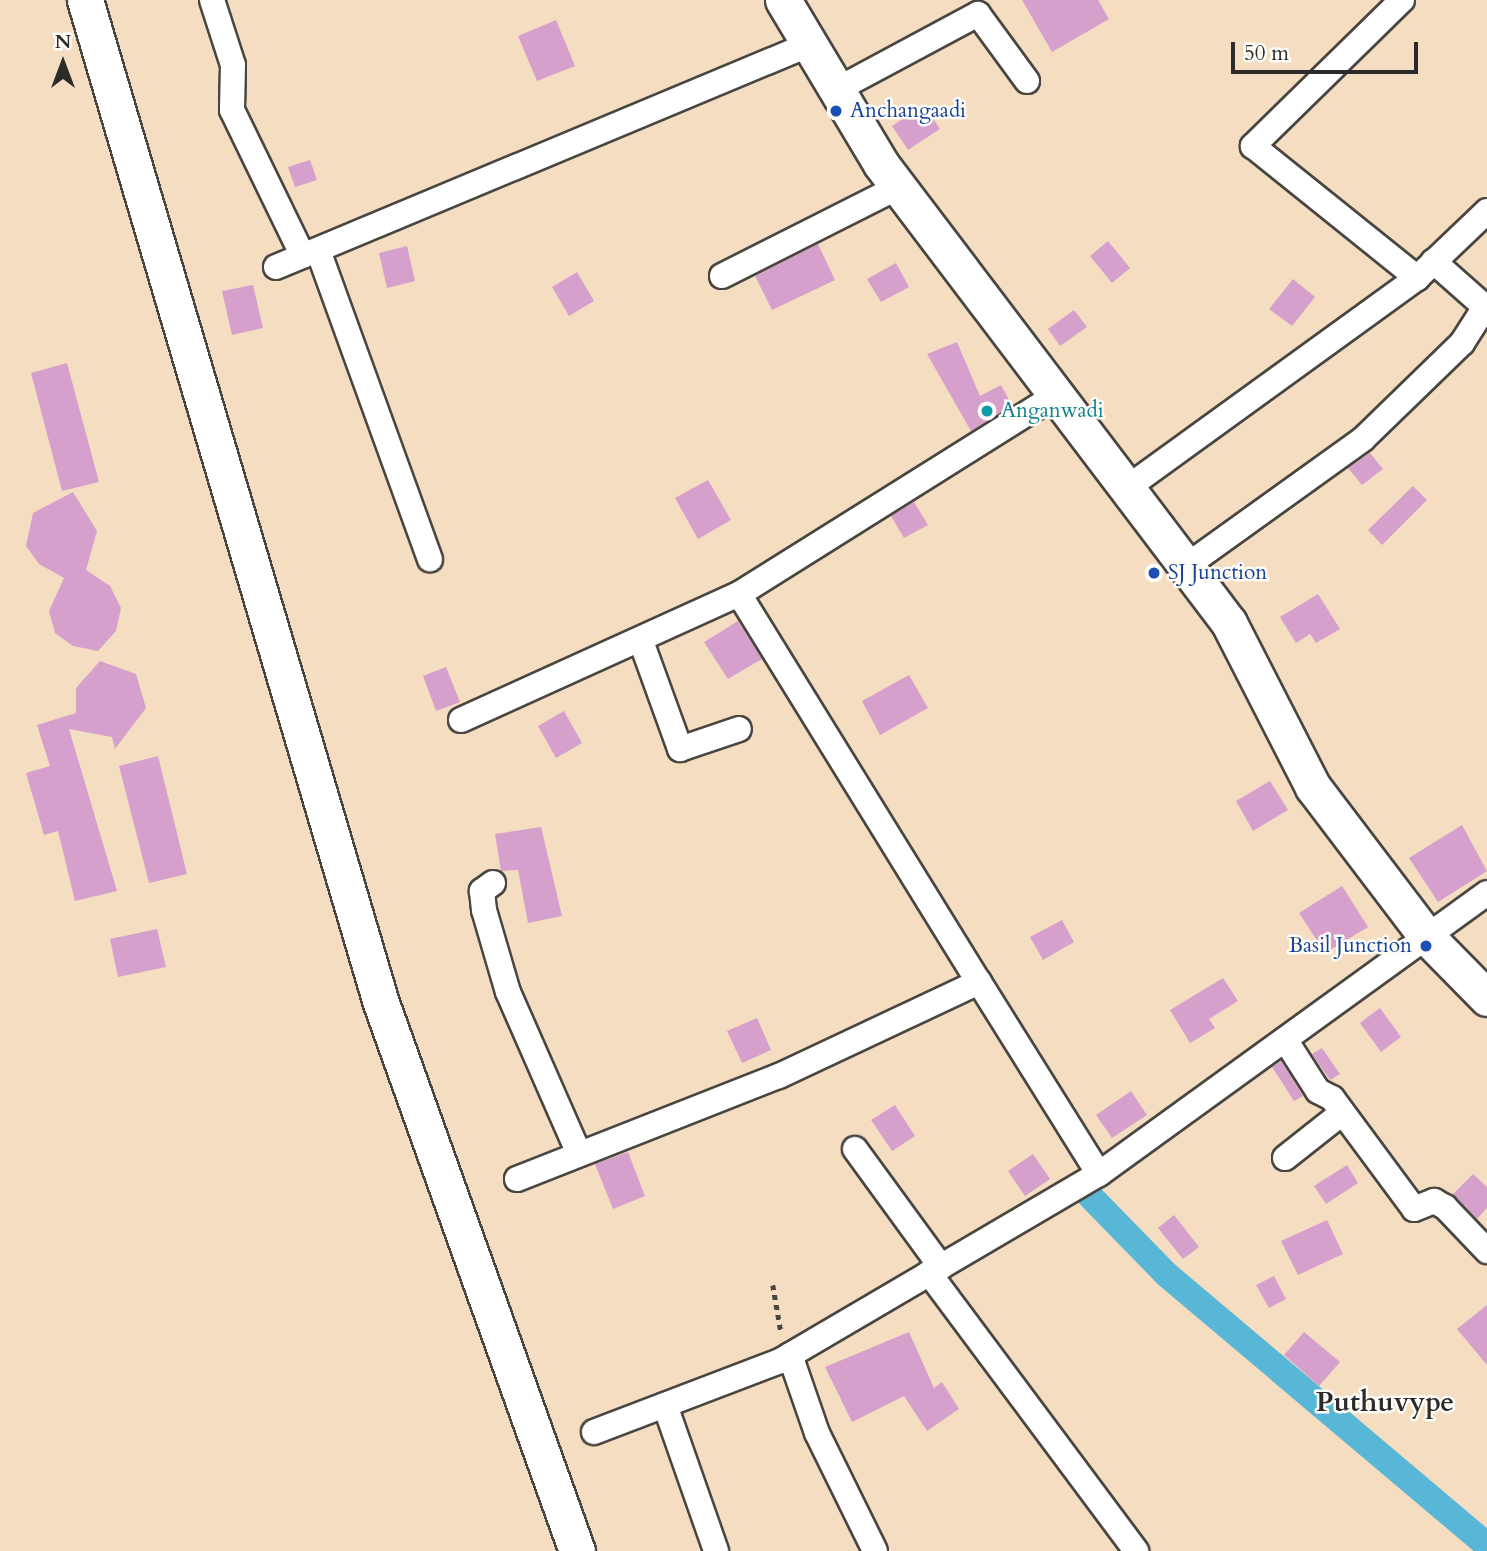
<!DOCTYPE html>
<style>
body{margin:0}
#map{position:relative;width:1487px;height:1551px;overflow:hidden;background:#f4ddc0;font-family:Cardo,serif}
div>[style]{position:absolute}
.canal>*{height:26px;margin:-13px;padding:0 13px;transform-origin:13px;border-radius:13px;background:#58b6d6}
.building>*{inset:0;background:#d5a1cc}
.path>*{height:4.5px;margin-top:-2.25px;transform-origin:0;background:repeating-linear-gradient(90deg,#494641 0 5px,transparent 0 10px)}
.roads{filter:drop-shadow(2px 0 #494641) drop-shadow(-2px 0 #494641) drop-shadow(0 2px #494641) drop-shadow(0 -2px #494641)}
.minor>*{height:24px;margin:-12px;padding:0 12px;transform-origin:12px;border-radius:12px;background:#fff}
.secondary>*{height:35px;margin:-17.5px;padding:0 17.5px;transform-origin:17.5px;border-radius:17.5px;background:#fff}
.dots>*{width:19px;height:19px;translate:-50% -50%;box-sizing:border-box;border:4px solid #fdfcf7;border-radius:50%}
span{translate:-50% -50%;white-space:nowrap;text-align:center;line-height:1.15;-webkit-text-stroke:5px #fdfcf7;paint-order:stroke}
.transit-label{font-size:21px;color:#164399}
.left{translate:0 -50%;text-align:left}
.right{translate:-100% -50%;text-align:right}
.culture-label{font-size:21px;color:#0d838f}
.district-label{font-size:28px;color:#2b2b2b;font-weight:700}
.north{position:absolute;left:28px;top:28px;width:70px;height:70px;-webkit-text-stroke:5px #fdfcf7;paint-order:stroke;rotate:0deg;font-size:19px;font-weight:700;line-height:28px;text-align:center;color:#2b2b2b}
.north::after{content:'';display:block;margin:auto;width:24px;height:32px;background:#2b2b2b;clip-path:polygon(50% 0,100% 100%,50% 72%,0 100%)}
.scale{position:absolute;left:1231px;top:42px;width:187px;height:32px;box-sizing:border-box;border:4px solid #2b2b2b;border-top:0;padding-left:9px;font-size:21px;line-height:24px;white-space:nowrap;color:#2b2b2b;-webkit-text-stroke:5px #fdfcf7;paint-order:stroke}
</style>
<div id="map">
<div class="canal">
<i style="left:1090px;top:1196px;width:109px;rotate:45.7deg"></i>
<i style="left:1166px;top:1274px;width:420px;rotate:40.2deg"></i>
</div>
<div class="building">
<i style="clip-path:polygon(1022px 0,1098px 0,1109px 19px,1052px 52px)"></i>
<i style="clip-path:polygon(556px 20px,575px 66px,537px 81px,518px 36px)"></i>
<i style="clip-path:polygon(924px 105px,940px 129px,908px 150px,892px 126px)"></i>
<i style="clip-path:polygon(310px 160px,317px 180px,295px 187px,288px 167px)"></i>
<i style="clip-path:polygon(1108px 241px,1130px 268px,1112px 283px,1090px 256px)"></i>
<i style="clip-path:polygon(818px 244px,835px 280px,772px 310px,755px 276px)"></i>
<i style="clip-path:polygon(407px 246px,415px 281px,387px 288px,379px 253px)"></i>
<i style="clip-path:polygon(896px 263px,909px 287px,881px 302px,867px 279px)"></i>
<i style="clip-path:polygon(577px 272px,594px 301px,569px 316px,552px 287px)"></i>
<i style="clip-path:polygon(1293px 279px,1315px 297px,1292px 326px,1269px 309px)"></i>
<i style="clip-path:polygon(253px 285px,263px 328px,232px 335px,222px 291px)"></i>
<i style="clip-path:polygon(1074px 310px,1087px 327px,1060px 346px,1048px 329px)"></i>
<i style="clip-path:polygon(957px 342px,980px 396px,1001px 385px,1012px 405px,971px 431px,927px 354px)"></i>
<i style="clip-path:polygon(67px 363px,99px 482px,62px 491px,31px 373px)"></i>
<i style="clip-path:polygon(1370px 453px,1383px 469px,1362px 485px,1348px 468px)"></i>
<i style="clip-path:polygon(708px 480px,731px 520px,698px 539px,675px 498px)"></i>
<i style="clip-path:polygon(1413px 486px,1427px 500px,1382px 545px,1368px 530px)"></i>
<i style="clip-path:polygon(73px 492px,97px 531px,86px 570px,110px 586px,121px 608px,116px 631px,98px 651px,73px 646px,55px 633px,49px 611px,64px 578px,39px 564px,26px 546px,33px 513px)"></i>
<i style="clip-path:polygon(914px 502px,928px 525px,904px 538px,891px 516px)"></i>
<i style="clip-path:polygon(1318px 594px,1340px 629px,1316px 643px,1310px 634px,1296px 643px,1280px 617px)"></i>
<i style="clip-path:polygon(738px 621px,762px 659px,728px 679px,704px 642px)"></i>
<i style="clip-path:polygon(100px 661px,136px 674px,146px 708px,115px 749px,112px 737px,69px 729px,117px 891px,75px 901px,58px 831px,44px 835px,26px 773px,50px 766px,37px 725px,76px 713px,76px 688px)"></i>
<i style="clip-path:polygon(446px 667px,460px 702px,436px 711px,423px 676px)"></i>
<i style="clip-path:polygon(909px 675px,928px 708px,880px 735px,862px 701px)"></i>
<i style="clip-path:polygon(564px 711px,582px 743px,556px 758px,538px 726px)"></i>
<i style="clip-path:polygon(158px 756px,187px 874px,149px 883px,119px 766px)"></i>
<i style="clip-path:polygon(1270px 781px,1288px 810px,1253px 831px,1236px 801px)"></i>
<i style="clip-path:polygon(1462px 825px,1487px 871px,1438px 902px,1409px 858px)"></i>
<i style="clip-path:polygon(541px 827px,562px 916px,528px 923px,518px 870px,501px 871px,495px 834px)"></i>
<i style="clip-path:polygon(1342px 886px,1368px 927px,1325px 953px,1299px 913px)"></i>
<i style="clip-path:polygon(1062px 920px,1074px 942px,1043px 960px,1030px 937px)"></i>
<i style="clip-path:polygon(157px 929px,166px 967px,118px 977px,110px 939px)"></i>
<i style="clip-path:polygon(1223px 978px,1238px 1001px,1209px 1019px,1215px 1028px,1190px 1043px,1170px 1010px)"></i>
<i style="clip-path:polygon(1380px 1008px,1401px 1037px,1381px 1052px,1360px 1023px)"></i>
<i style="clip-path:polygon(757px 1018px,771px 1050px,742px 1063px,727px 1031px)"></i>
<i style="clip-path:polygon(1322px 1048px,1340px 1074px,1330px 1080px,1312px 1054px)"></i>
<i style="clip-path:polygon(1281px 1061px,1303px 1096px,1294px 1101px,1272px 1067px)"></i>
<i style="clip-path:polygon(1131px 1091px,1147px 1115px,1112px 1138px,1096px 1115px)"></i>
<i style="clip-path:polygon(895px 1105px,915px 1136px,892px 1151px,871px 1120px)"></i>
<i style="clip-path:polygon(628px 1152px,645px 1196px,613px 1209px,595px 1164px)"></i>
<i style="clip-path:polygon(1033px 1154px,1050px 1179px,1025px 1196px,1008px 1171px)"></i>
<i style="clip-path:polygon(1347px 1165px,1358px 1183px,1326px 1204px,1314px 1186px)"></i>
<i style="clip-path:polygon(1473px 1174px,1487px 1187px,1487px 1208px,1477px 1219px,1453px 1194px)"></i>
<i style="clip-path:polygon(1174px 1215px,1199px 1247px,1183px 1259px,1158px 1228px)"></i>
<i style="clip-path:polygon(1327px 1220px,1343px 1254px,1298px 1275px,1281px 1241px)"></i>
<i style="clip-path:polygon(1274px 1276px,1286px 1299px,1269px 1308px,1256px 1285px)"></i>
<i style="clip-path:polygon(1487px 1305px,1487px 1365px,1457px 1329px)"></i>
<i style="clip-path:polygon(909px 1332px,934px 1388px,942px 1382px,959px 1409px,927px 1431px,904px 1396px,852px 1422px,825px 1367px)"></i>
<i style="clip-path:polygon(1304px 1332px,1340px 1362px,1319px 1386px,1284px 1355px)"></i>
</div>
<div class="path">
<i style="left:773px;top:1285px;width:48px;rotate:80.3deg"></i>
</div>
<div class="roads">
<div class="minor">
<i style="left:212px;top:0;width:68px;rotate:72.1deg"></i>
<i style="left:233px;top:65px;width:45px;rotate:91.3deg"></i>
<i style="left:232px;top:110px;width:162px;rotate:64.1deg"></i>
<i style="left:1402px;top:0;width:209px;rotate:135.6deg"></i>
<i style="left:1253px;top:146px;width:211px;rotate:38.8deg"></i>
<i style="left:838px;top:89px;width:159px;rotate:-28.2deg"></i>
<i style="left:978px;top:14px;width:83px;rotate:53.8deg"></i>
<i style="left:318px;top:250px;width:329px;rotate:70.1deg"></i>
<i style="left:276px;top:267px;width:576px;rotate:-22.65deg"></i>
<i style="left:722px;top:276px;width:197px;rotate:-26.8deg"></i>
<i style="left:1127px;top:488px;width:358px;rotate:-35.9deg"></i>
<i style="left:1417px;top:278px;width:97px;rotate:-43.7deg"></i>
<i style="left:1185px;top:567px;width:219px;rotate:-35.7deg"></i>
<i style="left:1363px;top:439px;width:138px;rotate:-44.1deg"></i>
<i style="left:1462px;top:343px;width:43px;rotate:-57.4deg"></i>
<i style="left:1485px;top:307px;width:69px;rotate:-138.5deg"></i>
<i style="left:739px;top:594px;width:456px;rotate:58.3deg"></i>
<i style="left:641px;top:641px;width:115px;rotate:70.1deg"></i>
<i style="left:680px;top:749px;width:62px;rotate:-18.7deg"></i>
<i style="left:461px;top:720px;width:305px;rotate:-24.4deg"></i>
<i style="left:739px;top:594px;width:371px;rotate:-32.1deg"></i>
<i style="left:493px;top:883px;width:14px;rotate:144deg"></i>
<i style="left:482px;top:891px;width:19px;rotate:84deg"></i>
<i style="left:484px;top:910px;width:85px;rotate:73.7deg"></i>
<i style="left:508px;top:992px;width:177px;rotate:66.3deg"></i>
<i style="left:1286px;top:1041px;width:59px;rotate:57.4deg"></i>
<i style="left:1318px;top:1091px;width:16px;rotate:27deg"></i>
<i style="left:1332px;top:1098px;width:138px;rotate:53.5deg"></i>
<i style="left:1414px;top:1209px;width:22px;rotate:-22deg"></i>
<i style="left:1434px;top:1201px;width:13px;rotate:29deg"></i>
<i style="left:1445px;top:1207px;width:61px;rotate:46.3deg"></i>
<i style="left:855px;top:1149px;width:146px;rotate:53.9deg"></i>
<i style="left:1285px;top:1158px;width:73px;rotate:-38.3deg"></i>
<i style="left:517px;top:1179px;width:282px;rotate:-21.5deg"></i>
<i style="left:779px;top:1076px;width:221px;rotate:-25.2deg"></i>
<i style="left:979px;top:982px;width:226px;rotate:58deg"></i>
<i style="left:929px;top:1273px;width:347px;rotate:53.3deg"></i>
<i style="left:790px;top:1355px;width:83px;rotate:70.9deg"></i>
<i style="left:817px;top:1433px;width:131px;rotate:63.8deg"></i>
<i style="left:665px;top:1405px;width:155px;rotate:70.7deg"></i>
<i style="left:594px;top:1432px;width:199px;rotate:-20.9deg"></i>
<i style="left:780px;top:1361px;width:370px;rotate:-30.4deg"></i>
<i style="left:1099px;top:1174px;width:479px;rotate:-35.9deg"></i>
</div>
<div class="secondary">
<i style="left:85px;top:0;width:1043px;rotate:73.56deg"></i>
<i style="left:380px;top:1000px;width:585px;rotate:70.33deg"></i>
<i style="left:783px;top:0;width:191px;rotate:59.1deg"></i>
<i style="left:881px;top:164px;width:576px;rotate:52.83deg"></i>
<i style="left:1229px;top:623px;width:184px;rotate:62.9deg"></i>
<i style="left:1313px;top:787px;width:187px;rotate:52.8deg"></i>
<i style="left:1426px;top:936px;width:87px;rotate:45.5deg"></i>
</div>
</div>
<div class="dots">
<i style="left:836px;top:111px;background:#1a4fb4"></i>
<i style="left:987px;top:411px;background:#0f9aa8"></i>
<i style="left:1154px;top:573px;background:#1a4fb4"></i>
<i style="left:1426px;top:946px;background:#1a4fb4"></i>
</div>
<div class="transit-label">
<span class="left" style="left:850px;top:111px">Anchangaadi</span>
<span class="left" style="left:1168px;top:573px">SJ Junction</span>
<span class="right" style="left:1412px;top:946px">Basil Junction</span>
</div>
<div class="culture-label">
<span class="left" style="left:1001px;top:411px">Anganwadi</span>
</div>
<div class="district-label">
<span style="left:1385px;top:1402px">Puthuvype</span>
</div>
<div class="north">N</div>
<div class="scale">50 m</div>
</div>
